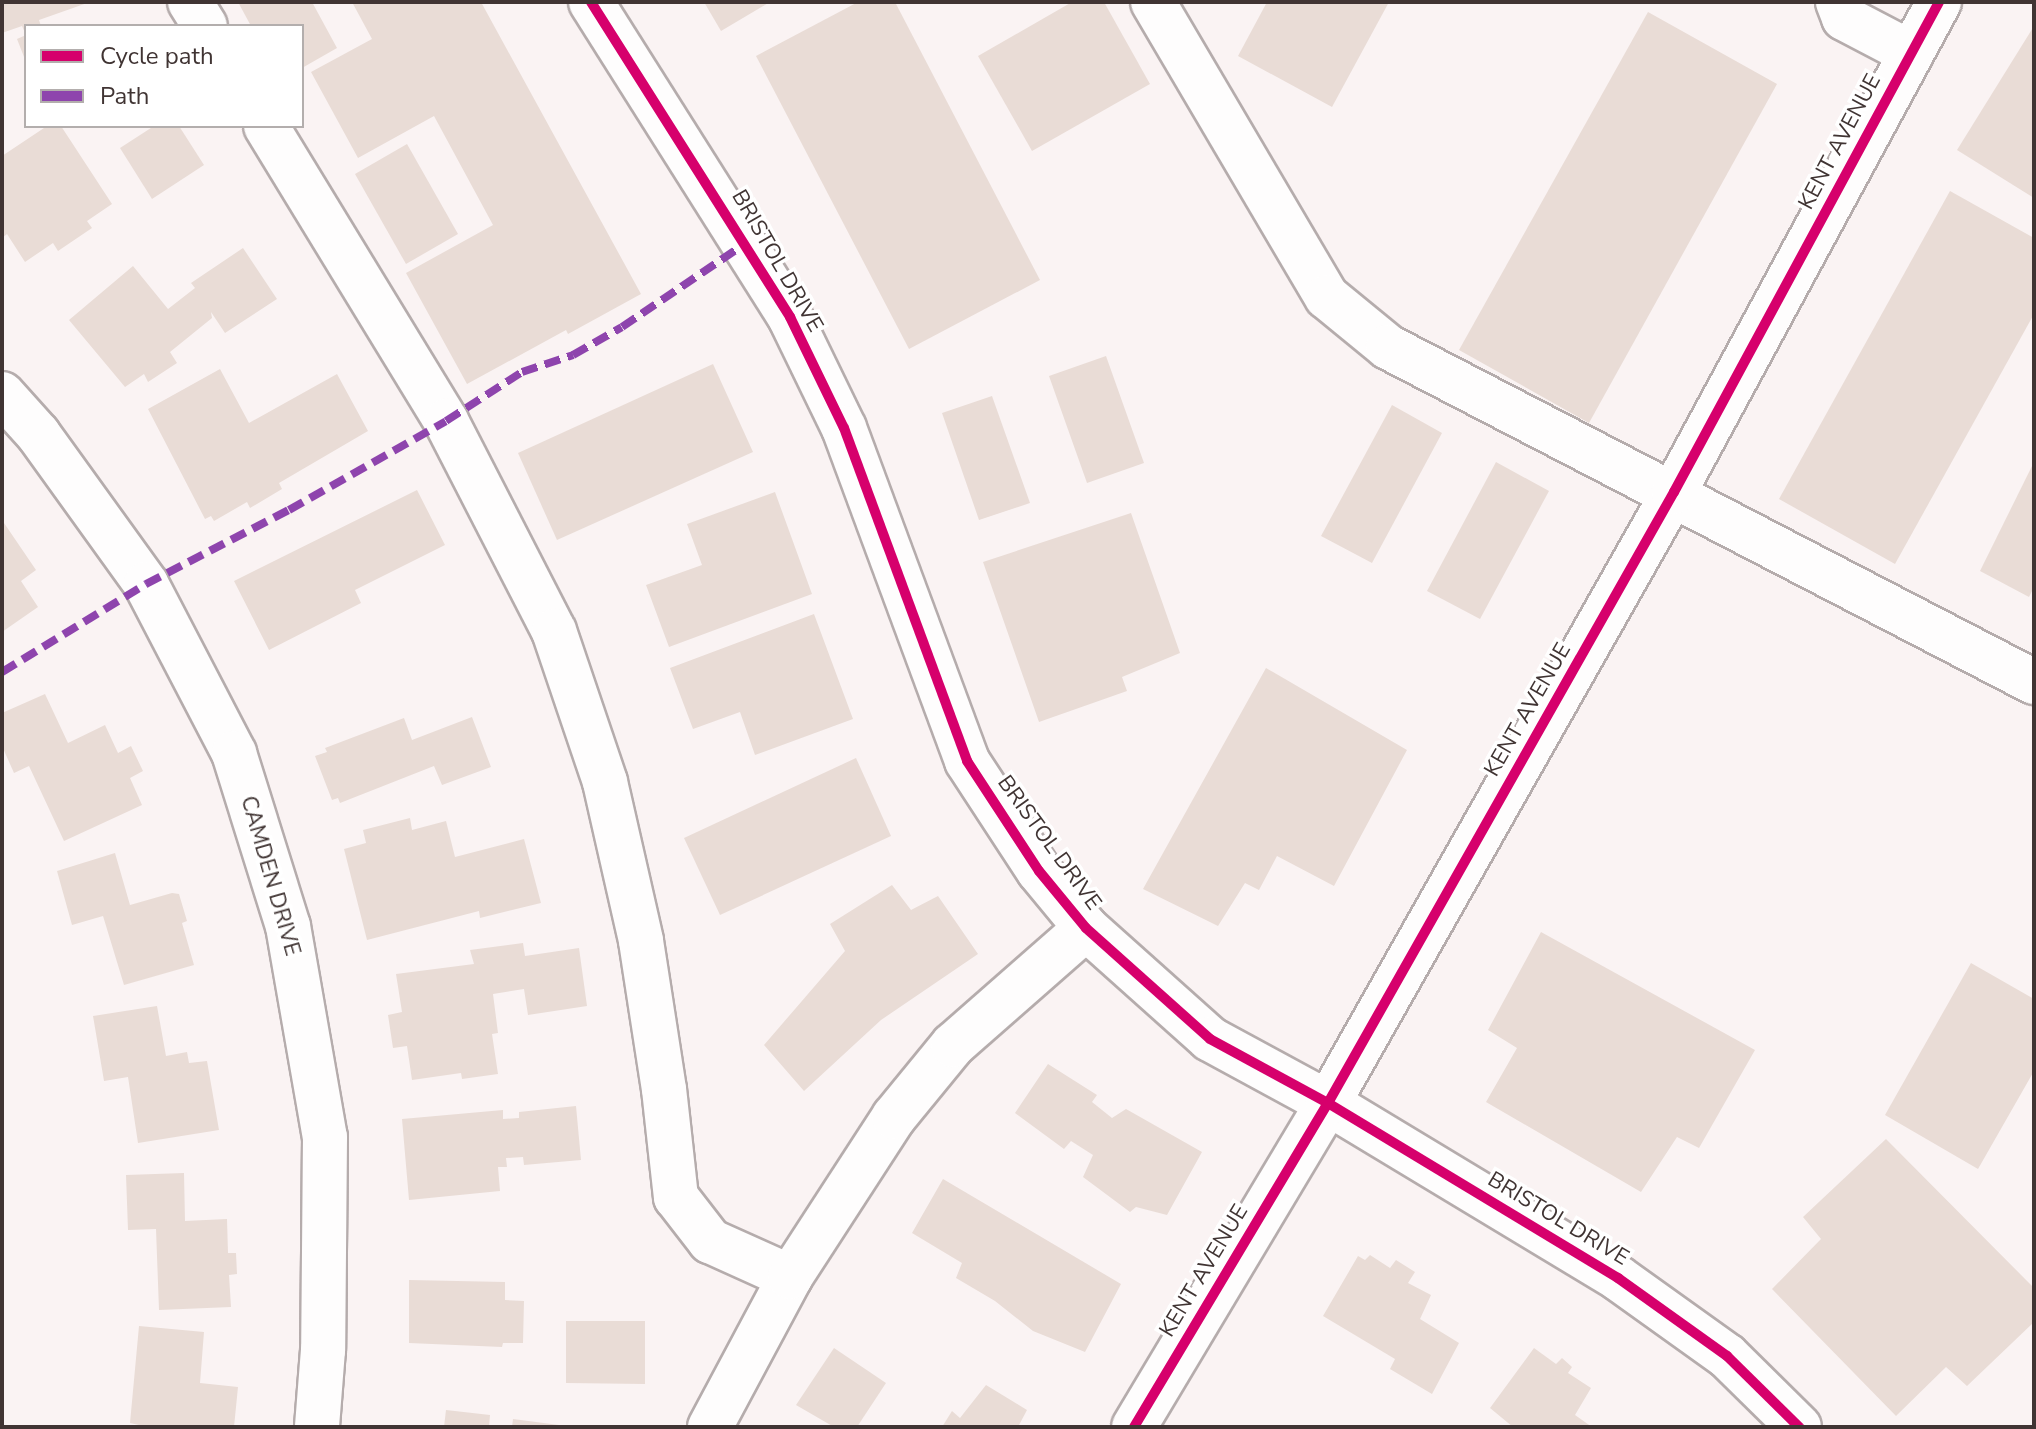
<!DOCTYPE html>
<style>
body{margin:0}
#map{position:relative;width:2036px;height:1429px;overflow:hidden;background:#faf3f3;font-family:"Nunito Sans",sans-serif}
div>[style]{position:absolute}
.building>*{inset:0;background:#e9dcd6}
.roads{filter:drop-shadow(2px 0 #b5acac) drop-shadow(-2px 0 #b5acac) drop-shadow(0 2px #b5acac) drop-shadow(0 -2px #b5acac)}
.minor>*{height:44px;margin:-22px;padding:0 22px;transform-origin:22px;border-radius:22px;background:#fefdfd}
.quiet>*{height:8px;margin-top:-4px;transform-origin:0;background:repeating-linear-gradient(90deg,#8e44ad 0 16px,transparent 0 24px)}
.cycleway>*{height:10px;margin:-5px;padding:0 5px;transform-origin:5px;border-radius:5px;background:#d6006c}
span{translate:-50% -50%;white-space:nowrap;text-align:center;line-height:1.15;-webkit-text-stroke:7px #fff;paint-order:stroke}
.street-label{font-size:22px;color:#403433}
.frame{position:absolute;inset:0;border:4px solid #403433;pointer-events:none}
.legend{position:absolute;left:24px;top:24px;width:280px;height:104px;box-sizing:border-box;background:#fff;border:2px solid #b3aead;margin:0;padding:10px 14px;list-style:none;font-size:24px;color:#403433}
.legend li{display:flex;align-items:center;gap:16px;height:40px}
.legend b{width:40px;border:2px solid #b3aead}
</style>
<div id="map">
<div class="building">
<i style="clip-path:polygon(2px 2px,90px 2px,39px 20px,41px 26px,26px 26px,26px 35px,22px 26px,2px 33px)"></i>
<i style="clip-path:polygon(238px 2px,312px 2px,337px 48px,302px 68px,302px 26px,251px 26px)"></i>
<i style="clip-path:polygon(352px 2px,481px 2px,641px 294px,568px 334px,566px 330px,467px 384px,406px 273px,493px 225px,434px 116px,358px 158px,311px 72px,372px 39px)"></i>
<i style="clip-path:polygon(704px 2px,770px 2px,721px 31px)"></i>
<i style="clip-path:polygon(858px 2px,895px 2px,1040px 280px,909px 349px,756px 56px)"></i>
<i style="clip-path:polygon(1072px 2px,1104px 2px,1150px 84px,1032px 151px,978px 56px)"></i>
<i style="clip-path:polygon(1267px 2px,1389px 2px,1332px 107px,1238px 56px)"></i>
<i style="clip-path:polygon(1648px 12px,1777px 84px,1589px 423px,1459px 350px)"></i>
<i style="clip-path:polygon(2034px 26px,2034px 198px,1957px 150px)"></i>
<i style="clip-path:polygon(26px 35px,26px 62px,17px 39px)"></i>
<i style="clip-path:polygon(47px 126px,61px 126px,112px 204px,87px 221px,92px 228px,58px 251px,53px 243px,25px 262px,7px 234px,2px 238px,2px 156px)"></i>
<i style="clip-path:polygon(154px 126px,179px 126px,204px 165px,152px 199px,120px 148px)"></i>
<i style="clip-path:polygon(407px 144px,458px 234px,406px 264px,355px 174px)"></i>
<i style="clip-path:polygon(1950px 191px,2034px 238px,2034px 314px,1895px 564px,1779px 499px)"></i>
<i style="clip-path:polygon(243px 248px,277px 299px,225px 333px,211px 312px,212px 318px,170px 352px,177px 363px,148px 382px,144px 374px,125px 387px,69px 320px,133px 266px,168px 309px,195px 288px,191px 283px)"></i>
<i style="clip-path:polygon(1106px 356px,1144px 463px,1087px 483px,1049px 376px)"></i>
<i style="clip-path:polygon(713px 364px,753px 452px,557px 540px,518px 453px)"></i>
<i style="clip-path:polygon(220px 369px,249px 423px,337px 374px,368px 431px,279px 483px,282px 489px,250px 508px,247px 502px,214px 521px,211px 516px,205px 519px,148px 409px)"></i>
<i style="clip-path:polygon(992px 396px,1030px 503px,979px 520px,942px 413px)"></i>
<i style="clip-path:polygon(1392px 405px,1442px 433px,1372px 563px,1321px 536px)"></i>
<i style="clip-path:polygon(1496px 462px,1549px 491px,1480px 619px,1427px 591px)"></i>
<i style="clip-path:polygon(2034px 462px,2034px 587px,2029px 597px,1980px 571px)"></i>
<i style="clip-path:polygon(417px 490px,445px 545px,355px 590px,361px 603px,269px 650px,234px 581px)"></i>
<i style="clip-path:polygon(775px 492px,812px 594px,669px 647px,646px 585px,702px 565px,687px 524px)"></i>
<i style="clip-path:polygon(1131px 513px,1180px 653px,1122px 677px,1127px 691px,1039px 722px,983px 562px)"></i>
<i style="clip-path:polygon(2px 520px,36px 570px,21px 581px,38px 607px,2px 632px)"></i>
<i style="clip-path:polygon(814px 614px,853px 719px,755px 755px,740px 712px,693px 729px,670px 668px)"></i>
<i style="clip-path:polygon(1266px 668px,1407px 750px,1334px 886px,1277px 856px,1259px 890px,1245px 883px,1218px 926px,1143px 889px)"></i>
<i style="clip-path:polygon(45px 694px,68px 743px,105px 725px,118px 753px,131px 746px,143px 771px,130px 778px,142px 805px,64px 841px,29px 766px,14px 773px,2px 746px,2px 713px)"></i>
<i style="clip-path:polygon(472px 717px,491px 767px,442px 785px,434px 766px,340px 803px,338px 798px,332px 800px,315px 756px,327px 752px,325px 748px,404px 718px,412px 740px)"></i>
<i style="clip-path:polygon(856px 758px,891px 836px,720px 915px,684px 838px)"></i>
<i style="clip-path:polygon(410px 818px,412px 830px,446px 821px,455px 857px,524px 839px,541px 903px,480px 918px,479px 911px,367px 940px,344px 849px,366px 843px,363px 830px)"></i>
<i style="clip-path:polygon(115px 853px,130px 905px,172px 893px,179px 894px,187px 921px,182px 923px,194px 965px,124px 985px,103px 916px,72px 925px,57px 871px)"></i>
<i style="clip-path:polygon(892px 885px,911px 910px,938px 896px,978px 954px,881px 1020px,804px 1091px,764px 1045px,845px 951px,830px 924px)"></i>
<i style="clip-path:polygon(1541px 932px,1755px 1050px,1699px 1148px,1677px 1137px,1641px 1192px,1486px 1102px,1517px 1048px,1488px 1030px)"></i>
<i style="clip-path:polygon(523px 943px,525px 956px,579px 948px,587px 1006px,528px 1015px,524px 989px,493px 994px,498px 1033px,492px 1034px,498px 1074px,462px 1079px,461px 1073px,412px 1080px,407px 1046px,393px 1048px,388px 1015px,402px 1012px,396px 974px,474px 964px,470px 950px)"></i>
<i style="clip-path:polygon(1971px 963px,2034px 999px,2034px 1071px,1978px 1169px,1885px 1115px)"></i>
<i style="clip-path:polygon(157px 1006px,166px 1056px,187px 1052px,189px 1063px,207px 1061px,219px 1130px,138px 1143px,128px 1077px,104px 1081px,93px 1016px)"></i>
<i style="clip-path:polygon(1048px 1064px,1097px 1095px,1092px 1102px,1112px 1118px,1126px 1109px,1202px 1152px,1167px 1215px,1136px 1207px,1130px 1212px,1083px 1177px,1093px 1155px,1071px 1141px,1064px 1149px,1015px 1113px)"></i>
<i style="clip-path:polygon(576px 1106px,581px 1160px,524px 1165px,523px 1157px,506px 1158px,507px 1167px,498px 1167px,500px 1191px,409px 1200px,402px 1119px,503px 1110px,503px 1119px,519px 1118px,519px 1112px)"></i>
<i style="clip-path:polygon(1886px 1139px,2034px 1288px,2034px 1322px,1967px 1386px,1946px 1367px,1896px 1416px,1772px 1289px,1821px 1239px,1803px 1217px)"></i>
<i style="clip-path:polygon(184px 1173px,185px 1221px,227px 1219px,228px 1253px,236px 1253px,237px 1274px,229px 1275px,231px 1307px,159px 1310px,156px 1229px,128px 1230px,126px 1175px)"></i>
<i style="clip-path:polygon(943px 1179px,1121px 1284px,1085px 1352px,1033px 1331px,995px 1301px,956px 1278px,962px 1263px,912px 1233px)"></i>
<i style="clip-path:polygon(1370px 1255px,1390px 1268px,1396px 1260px,1415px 1272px,1408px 1283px,1431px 1295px,1420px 1319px,1459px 1343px,1432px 1394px,1390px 1369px,1395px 1359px,1323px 1316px,1358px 1256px,1365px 1260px)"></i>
<i style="clip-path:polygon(409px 1280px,505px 1282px,505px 1300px,524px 1301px,523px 1343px,503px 1343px,502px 1347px,409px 1343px)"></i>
<i style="clip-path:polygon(566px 1321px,645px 1321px,645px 1384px,566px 1383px)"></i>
<i style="clip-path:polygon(139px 1326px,204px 1332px,200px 1383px,238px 1387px,234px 1427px,148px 1427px,130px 1423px)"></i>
<i style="clip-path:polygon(834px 1348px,886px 1383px,857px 1427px,834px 1427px,796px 1405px)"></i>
<i style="clip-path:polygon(1534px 1348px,1556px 1364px,1562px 1358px,1572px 1367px,1568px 1373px,1591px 1388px,1575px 1415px,1592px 1427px,1513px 1427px,1490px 1408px)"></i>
<i style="clip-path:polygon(986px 1385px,1027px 1410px,1018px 1427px,942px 1427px,952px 1411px,960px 1418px)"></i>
<i style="clip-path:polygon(446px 1410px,490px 1415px,489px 1427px,444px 1427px)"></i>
<i style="clip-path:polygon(513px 1419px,559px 1425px,559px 1427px,512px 1427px)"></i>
</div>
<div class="roads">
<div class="minor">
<i style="left:190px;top:2px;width:28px;rotate:58deg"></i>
<i style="left:591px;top:2px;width:373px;rotate:57.7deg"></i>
<i style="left:790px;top:317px;width:123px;rotate:64.1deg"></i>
<i style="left:844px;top:428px;width:355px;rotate:69.7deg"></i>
<i style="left:967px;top:761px;width:131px;rotate:56.8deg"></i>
<i style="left:1039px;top:871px;width:74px;rotate:50.5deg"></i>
<i style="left:1086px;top:928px;width:166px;rotate:41.8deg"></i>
<i style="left:1210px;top:1039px;width:134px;rotate:28.5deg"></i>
<i style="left:1328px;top:1103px;width:339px;rotate:31.1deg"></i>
<i style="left:1618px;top:1278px;width:134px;rotate:35.6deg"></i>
<i style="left:1727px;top:1356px;width:101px;rotate:44.6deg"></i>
<i style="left:1153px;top:2px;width:342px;rotate:59.5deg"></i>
<i style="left:1327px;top:297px;width:79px;rotate:39.3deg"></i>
<i style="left:1388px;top:347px;width:728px;rotate:27.41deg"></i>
<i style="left:1838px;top:2px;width:17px;rotate:69deg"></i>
<i style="left:1844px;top:18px;width:76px;rotate:27.6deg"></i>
<i style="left:266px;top:126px;width:346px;rotate:58.6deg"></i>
<i style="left:446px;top:421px;width:236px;rotate:62.8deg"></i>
<i style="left:554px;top:631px;width:159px;rotate:71.3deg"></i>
<i style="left:605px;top:782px;width:163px;rotate:77.2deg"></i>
<i style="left:641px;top:941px;width:150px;rotate:81.2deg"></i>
<i style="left:664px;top:1089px;width:109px;rotate:83.7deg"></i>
<i style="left:676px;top:1197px;width:56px;rotate:52.3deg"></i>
<i style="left:710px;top:1241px;width:88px;rotate:24.2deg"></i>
<i style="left:2px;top:394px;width:54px;rotate:48deg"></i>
<i style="left:38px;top:434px;width:185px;rotate:54.2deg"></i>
<i style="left:146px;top:584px;width:191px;rotate:62.5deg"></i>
<i style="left:234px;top:753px;width:181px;rotate:72.7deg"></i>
<i style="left:288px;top:926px;width:214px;rotate:80.1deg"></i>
<i style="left:325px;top:1137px;width:213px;rotate:90.5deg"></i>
<i style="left:323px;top:1350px;width:77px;rotate:94.5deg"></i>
<i style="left:710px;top:1427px;width:170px;rotate:-61.9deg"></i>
<i style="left:790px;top:1277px;width:191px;rotate:-57deg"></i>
<i style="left:894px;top:1117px;width:93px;rotate:-50.7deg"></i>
<i style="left:953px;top:1045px;width:177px;rotate:-41.3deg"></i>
<i style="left:1134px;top:1427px;width:378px;rotate:-59.1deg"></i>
<i style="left:1328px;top:1103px;width:702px;rotate:-60.48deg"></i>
<i style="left:1674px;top:492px;width:557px;rotate:-61.59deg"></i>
</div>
</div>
<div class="quiet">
<i style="left:2px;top:672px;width:169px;rotate:-31.4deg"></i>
<i style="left:146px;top:584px;width:161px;rotate:-27.4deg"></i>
<i style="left:289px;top:510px;width:180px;rotate:-29.5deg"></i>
<i style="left:446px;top:421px;width:90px;rotate:-32.8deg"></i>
<i style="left:522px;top:372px;width:54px;rotate:-18.4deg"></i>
<i style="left:573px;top:355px;width:56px;rotate:-29.7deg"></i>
<i style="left:622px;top:327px;width:150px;rotate:-34.1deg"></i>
</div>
<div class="cycleway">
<i style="left:591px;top:2px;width:373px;rotate:57.7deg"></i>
<i style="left:790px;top:317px;width:123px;rotate:64.1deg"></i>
<i style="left:844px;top:428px;width:355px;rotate:69.7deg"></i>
<i style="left:967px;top:761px;width:131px;rotate:56.8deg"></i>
<i style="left:1039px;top:871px;width:74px;rotate:50.5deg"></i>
<i style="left:1086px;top:928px;width:166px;rotate:41.8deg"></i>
<i style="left:1210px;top:1039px;width:134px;rotate:28.5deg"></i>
<i style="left:1328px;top:1103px;width:339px;rotate:31.1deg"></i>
<i style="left:1618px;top:1278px;width:134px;rotate:35.6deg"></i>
<i style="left:1727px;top:1356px;width:101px;rotate:44.6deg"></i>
<i style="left:1134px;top:1427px;width:378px;rotate:-59.1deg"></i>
<i style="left:1328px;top:1103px;width:702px;rotate:-60.48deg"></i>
<i style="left:1674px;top:492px;width:557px;rotate:-61.59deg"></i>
</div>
<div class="street-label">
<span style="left:1840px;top:142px;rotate:-62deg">KENT AVENUE</span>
<span style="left:777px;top:261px;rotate:60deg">BRISTOL DRIVE</span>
<span style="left:1528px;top:710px;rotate:-60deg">KENT AVENUE</span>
<span style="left:1049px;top:843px;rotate:54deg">BRISTOL DRIVE</span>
<span style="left:270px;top:876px;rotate:74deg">CAMDEN DRIVE</span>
<span style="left:1558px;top:1219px;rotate:31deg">BRISTOL DRIVE</span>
<span style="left:1204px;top:1271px;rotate:-59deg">KENT AVENUE</span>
</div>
<div class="frame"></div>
<ul class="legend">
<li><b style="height:10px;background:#d6006c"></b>Cycle path</li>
<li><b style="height:10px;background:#8e44ad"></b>Path</li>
</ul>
</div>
